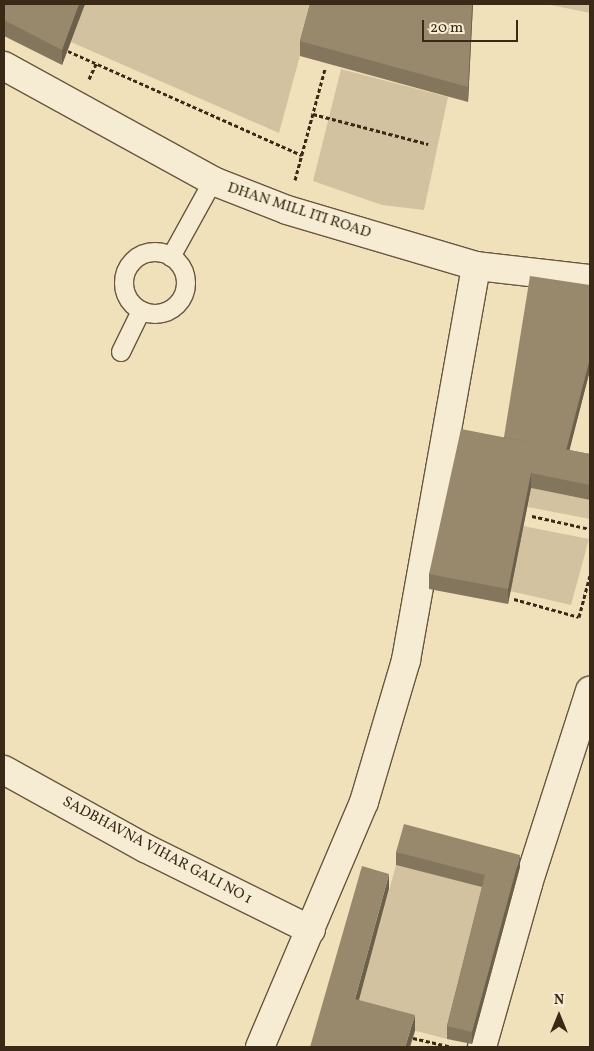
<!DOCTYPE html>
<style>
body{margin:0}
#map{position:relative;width:594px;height:1051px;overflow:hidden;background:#f1e1bb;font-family:Vollkorn,serif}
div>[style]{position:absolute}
.green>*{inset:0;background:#d2c29f}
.path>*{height:3px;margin-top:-1.5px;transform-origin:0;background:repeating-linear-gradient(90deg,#392916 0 4px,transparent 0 6.5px)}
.roads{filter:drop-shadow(1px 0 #67573f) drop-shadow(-1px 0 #67573f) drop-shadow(0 1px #67573f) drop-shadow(0 -1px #67573f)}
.service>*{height:18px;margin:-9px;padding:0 9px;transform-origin:9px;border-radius:9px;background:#f6ecd3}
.service>.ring{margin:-9px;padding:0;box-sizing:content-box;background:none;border:18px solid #f6ecd3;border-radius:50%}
.minor>*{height:28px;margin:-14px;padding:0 14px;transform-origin:14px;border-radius:14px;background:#f6ecd3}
.tertiary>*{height:28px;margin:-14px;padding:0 14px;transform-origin:14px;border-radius:14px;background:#f6ecd3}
.wall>*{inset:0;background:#84765d}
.shaded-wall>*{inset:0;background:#6b604c}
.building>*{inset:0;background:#99896c}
span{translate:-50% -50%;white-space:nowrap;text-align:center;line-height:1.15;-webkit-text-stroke:4.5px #f6ecd3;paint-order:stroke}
.street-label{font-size:15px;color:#392916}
.frame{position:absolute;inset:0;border:5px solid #392916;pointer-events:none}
.north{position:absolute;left:534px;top:991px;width:50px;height:50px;-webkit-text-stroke:4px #f6ecd3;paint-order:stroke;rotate:0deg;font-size:14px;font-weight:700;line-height:20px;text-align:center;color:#392916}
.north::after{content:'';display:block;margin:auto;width:18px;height:22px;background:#392916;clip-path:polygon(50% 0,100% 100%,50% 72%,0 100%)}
.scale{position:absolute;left:422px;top:20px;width:96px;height:22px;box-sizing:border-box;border:2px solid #392916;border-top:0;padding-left:6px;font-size:15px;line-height:18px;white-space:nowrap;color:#392916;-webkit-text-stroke:4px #f6ecd3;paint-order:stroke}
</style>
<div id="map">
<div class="green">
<i style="clip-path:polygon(85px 4px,314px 4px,279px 133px,71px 42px)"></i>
<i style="clip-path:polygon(546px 4px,590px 4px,590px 13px)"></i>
<i style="clip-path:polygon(341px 69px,448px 97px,424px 210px,382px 205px,313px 181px)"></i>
<i style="clip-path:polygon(531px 488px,590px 500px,590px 519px,528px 507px)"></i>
<i style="clip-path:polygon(523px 526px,589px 539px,571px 605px,510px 591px)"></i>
<i style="clip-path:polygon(396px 865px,485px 887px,447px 1039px,355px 1015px)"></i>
</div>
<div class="path">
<i style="left:68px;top:51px;width:256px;rotate:24deg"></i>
<i style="left:89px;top:79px;width:17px;rotate:-65deg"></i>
<i style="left:313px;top:114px;width:119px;rotate:14.6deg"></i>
<i style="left:295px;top:180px;width:115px;rotate:-74.9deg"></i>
<i style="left:532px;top:516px;width:59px;rotate:12.6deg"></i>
<i style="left:514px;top:599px;width:67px;rotate:15.5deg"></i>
<i style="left:579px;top:617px;width:43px;rotate:-75.3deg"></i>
<i style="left:413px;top:1038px;width:39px;rotate:13deg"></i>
</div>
<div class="roads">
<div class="service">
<i class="ring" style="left:124px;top:252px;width:44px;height:44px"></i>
<i style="left:171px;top:257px;width:87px;rotate:-61.1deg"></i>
<i style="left:121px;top:352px;width:46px;rotate:-64deg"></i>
</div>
<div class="minor">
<i style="left:4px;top:770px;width:161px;rotate:29deg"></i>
<i style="left:145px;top:848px;width:185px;rotate:26.3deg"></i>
<i style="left:260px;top:1047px;width:266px;rotate:-67deg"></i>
<i style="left:364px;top:802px;width:148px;rotate:-73.5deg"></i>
<i style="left:406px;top:660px;width:400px;rotate:-79.9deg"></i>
<i style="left:482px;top:1047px;width:169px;rotate:-74.2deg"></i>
<i style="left:528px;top:884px;width:203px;rotate:-72.2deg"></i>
</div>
<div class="tertiary">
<i style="left:4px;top:66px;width:239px;rotate:28.8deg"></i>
<i style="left:213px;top:181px;width:79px;rotate:21.4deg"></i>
<i style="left:287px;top:210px;width:197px;rotate:16.5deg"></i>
<i style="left:476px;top:266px;width:115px;rotate:6.5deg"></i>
</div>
</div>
<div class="wall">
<i style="clip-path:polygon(4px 4px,85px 4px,62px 65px,4px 36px)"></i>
<i style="clip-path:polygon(310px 4px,473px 4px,468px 102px,300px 56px,300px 41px)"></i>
<i style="clip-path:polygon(590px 285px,590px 370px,569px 450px,590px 454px,590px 500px,531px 488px,508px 604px,429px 589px,429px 574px,504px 437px)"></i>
<i style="clip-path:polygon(396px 852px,520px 867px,472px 1044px,447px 1039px,447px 1026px,482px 887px,396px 865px)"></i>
</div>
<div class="shaded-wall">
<i style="clip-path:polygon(79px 4px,85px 4px,62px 65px,62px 50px)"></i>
<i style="clip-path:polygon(472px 4px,473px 4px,468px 102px,468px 87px)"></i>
<i style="clip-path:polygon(5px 237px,5px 250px,4px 252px,4px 240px)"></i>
<i style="clip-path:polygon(590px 358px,590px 370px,566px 464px,566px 452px)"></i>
<i style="clip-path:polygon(531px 473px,531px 488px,508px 604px,508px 589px)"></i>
<i style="clip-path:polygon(520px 855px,520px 867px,472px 1044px,472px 1032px)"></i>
<i style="clip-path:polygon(389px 874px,389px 889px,355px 1015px,355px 999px)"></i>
<i style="clip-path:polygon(415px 1015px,415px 1031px,410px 1047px,405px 1047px)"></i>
</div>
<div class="building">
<i style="clip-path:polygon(4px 4px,79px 4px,62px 50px,4px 20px)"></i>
<i style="clip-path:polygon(310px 4px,472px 4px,468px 87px,300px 41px)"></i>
<i style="clip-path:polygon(530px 276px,590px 285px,590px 358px,566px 450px,504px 437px)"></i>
<i style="clip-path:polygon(461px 429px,590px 454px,590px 485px,531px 473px,508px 589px,429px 574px)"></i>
<i style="clip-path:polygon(404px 824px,520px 855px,472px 1032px,447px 1026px,485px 875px,396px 852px)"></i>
<i style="clip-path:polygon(362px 866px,389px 874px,355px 999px,415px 1015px,405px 1047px,310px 1047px)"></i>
</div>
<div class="street-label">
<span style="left:299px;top:211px;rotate:18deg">DHAN MILL ITI ROAD</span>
<span style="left:157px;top:851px;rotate:28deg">SADBHAVNA VIHAR GALI NO 1</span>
</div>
<div class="frame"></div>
<div class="north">N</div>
<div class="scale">20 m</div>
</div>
